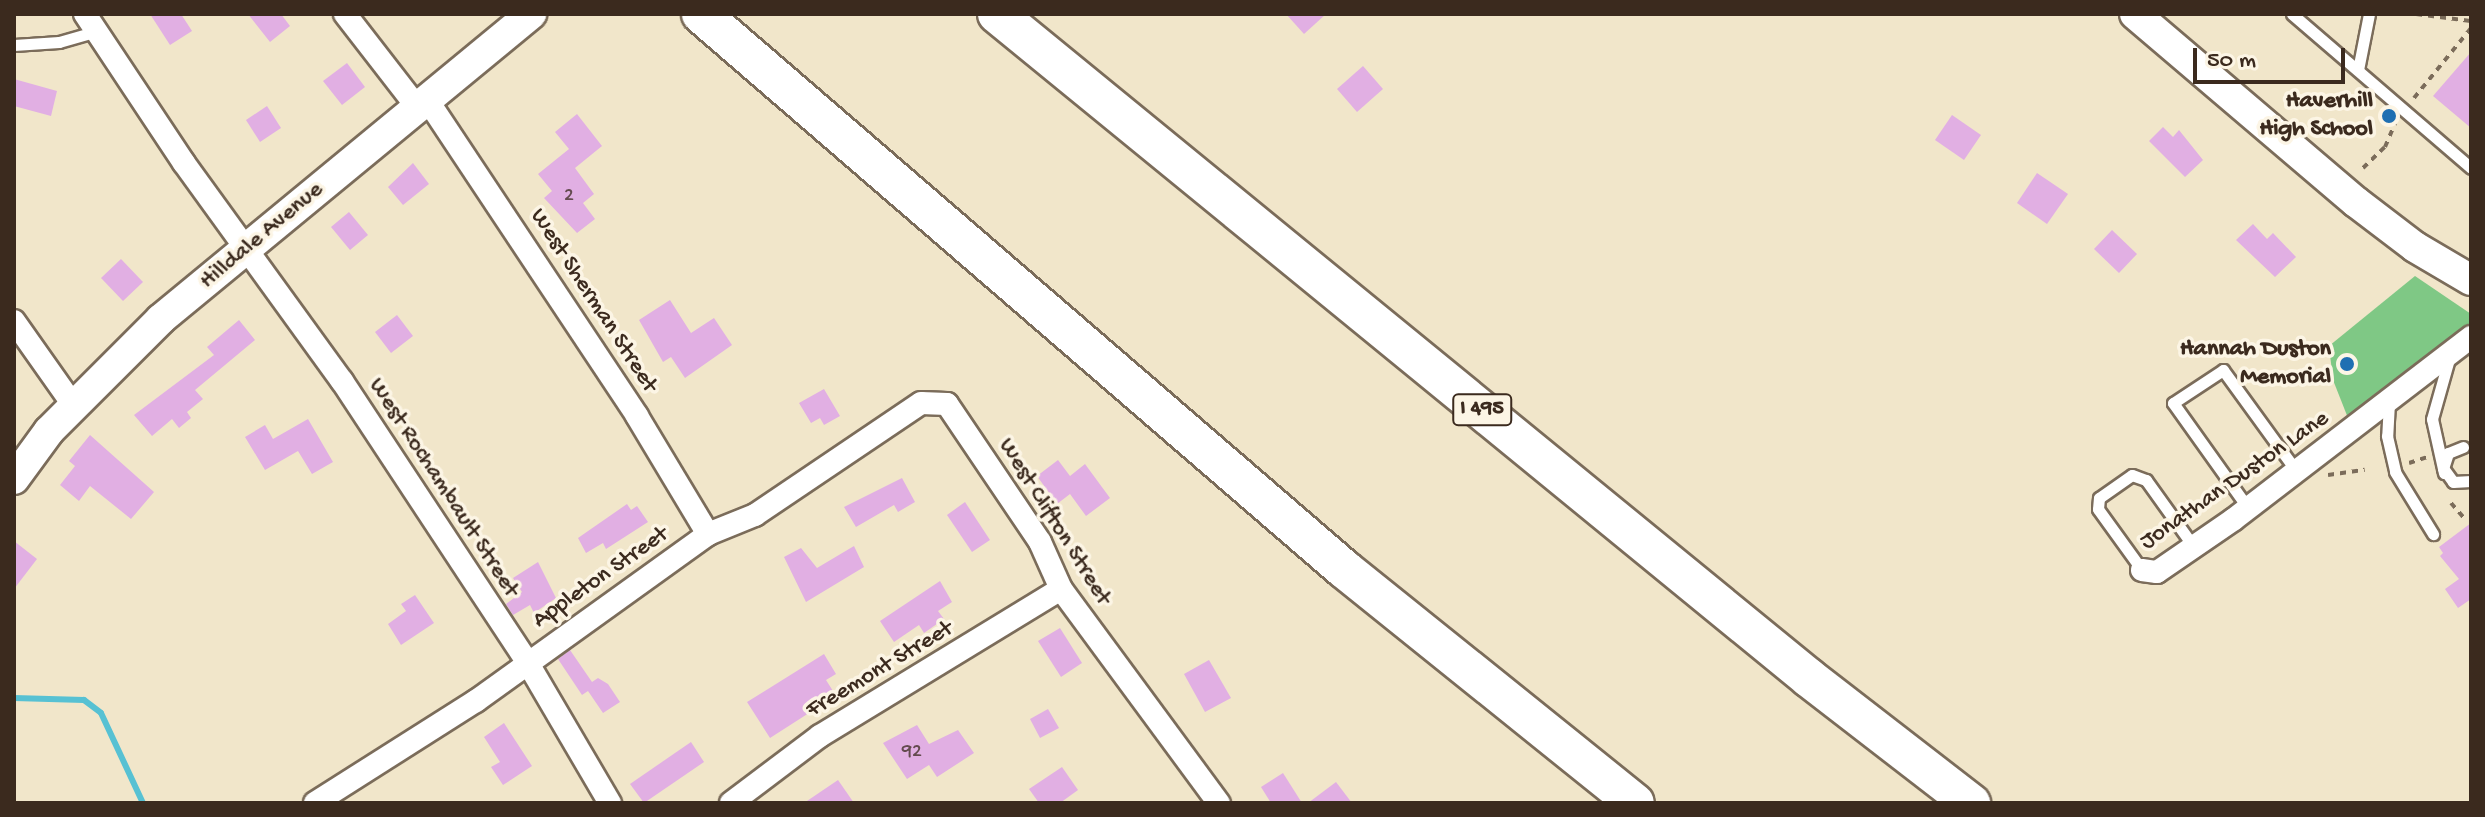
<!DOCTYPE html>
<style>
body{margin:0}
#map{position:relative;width:2485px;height:817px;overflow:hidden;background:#f1e6ca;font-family:"Gochi Hand",sans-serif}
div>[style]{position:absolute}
.green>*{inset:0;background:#7fc885}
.stream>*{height:6px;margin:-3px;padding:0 3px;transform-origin:3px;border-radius:3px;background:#57c1d3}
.building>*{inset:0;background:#e1afe3}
.path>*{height:4px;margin-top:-2px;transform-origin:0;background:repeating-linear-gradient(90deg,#7b6c5a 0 6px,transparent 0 12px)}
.roads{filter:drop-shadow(2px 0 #7b6c5a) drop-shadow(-2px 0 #7b6c5a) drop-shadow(0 2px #7b6c5a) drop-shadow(0 -2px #7b6c5a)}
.service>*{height:11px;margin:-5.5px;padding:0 5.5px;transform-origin:5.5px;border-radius:5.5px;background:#fff}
.minor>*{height:22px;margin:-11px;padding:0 11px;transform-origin:11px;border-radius:11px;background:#fff}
.secondary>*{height:30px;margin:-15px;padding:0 15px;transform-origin:15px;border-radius:15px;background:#fff}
.motorway>*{height:38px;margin:-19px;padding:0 19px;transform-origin:19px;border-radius:19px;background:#fff}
.dots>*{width:22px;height:22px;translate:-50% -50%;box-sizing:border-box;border:4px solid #fcf5e5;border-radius:50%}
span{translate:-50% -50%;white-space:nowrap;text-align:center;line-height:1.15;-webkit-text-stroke:7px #fcf5e5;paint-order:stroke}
.number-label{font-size:20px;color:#644b4f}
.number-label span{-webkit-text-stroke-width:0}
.shield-label span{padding:2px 6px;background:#fcf5e5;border:2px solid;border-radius:6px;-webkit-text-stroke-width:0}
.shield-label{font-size:22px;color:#3b2a1e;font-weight:700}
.poi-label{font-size:24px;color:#3b2a1e;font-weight:700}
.right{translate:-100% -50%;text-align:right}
.street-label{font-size:24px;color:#3b2a1e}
.frame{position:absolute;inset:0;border:16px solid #3b2a1e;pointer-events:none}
.scale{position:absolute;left:2193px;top:48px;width:152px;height:36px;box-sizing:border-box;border:4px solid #3b2a1e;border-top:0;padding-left:10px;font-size:24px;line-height:28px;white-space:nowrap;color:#3b2a1e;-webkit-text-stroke:6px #fcf5e5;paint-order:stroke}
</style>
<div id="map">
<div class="green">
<i style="clip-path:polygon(2415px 276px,2471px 314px,2471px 325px,2348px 418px,2333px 380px,2329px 346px)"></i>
</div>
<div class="stream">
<i style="left:14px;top:698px;width:70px;rotate:1.6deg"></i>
<i style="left:84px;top:700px;width:21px;rotate:37deg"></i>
<i style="left:101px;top:713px;width:99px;rotate:65deg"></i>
</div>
<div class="building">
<i style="clip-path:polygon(150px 14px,181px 14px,192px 31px,170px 45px)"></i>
<i style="clip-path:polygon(248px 14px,281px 14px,290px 26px,270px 42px)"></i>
<i style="clip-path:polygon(1286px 14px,1326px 14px,1304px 34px)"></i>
<i style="clip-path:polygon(2471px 52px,2471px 128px,2433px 96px)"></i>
<i style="clip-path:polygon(347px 63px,365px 87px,342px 105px,323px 81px)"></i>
<i style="clip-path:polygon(1363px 66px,1383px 89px,1357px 112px,1337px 89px)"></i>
<i style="clip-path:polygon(14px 79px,57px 91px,51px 116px,14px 106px)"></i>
<i style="clip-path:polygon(267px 106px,281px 128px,260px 142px,246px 120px)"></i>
<i style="clip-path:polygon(577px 114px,602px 146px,575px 168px,594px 194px,583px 203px,595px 219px,577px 233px,544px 198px,552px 191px,538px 174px,569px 149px,555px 132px)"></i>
<i style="clip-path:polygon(1952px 115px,1981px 135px,1964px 160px,1935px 140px)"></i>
<i style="clip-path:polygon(2163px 127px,2173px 137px,2179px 130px,2203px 160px,2185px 177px,2149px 141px)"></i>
<i style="clip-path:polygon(413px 163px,429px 184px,403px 205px,388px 187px)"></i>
<i style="clip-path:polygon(2037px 173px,2068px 194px,2047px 224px,2017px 203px)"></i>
<i style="clip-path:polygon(349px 212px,368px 235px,350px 250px,331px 227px)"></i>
<i style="clip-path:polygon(2253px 224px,2267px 239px,2273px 233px,2296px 257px,2275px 277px,2236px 240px)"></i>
<i style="clip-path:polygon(2112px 230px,2137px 254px,2119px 273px,2094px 249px)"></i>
<i style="clip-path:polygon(121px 259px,143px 282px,123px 301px,101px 278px)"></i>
<i style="clip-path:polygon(670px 300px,691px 333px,714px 318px,732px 345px,685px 378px,671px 357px,663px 362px,639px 320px)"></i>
<i style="clip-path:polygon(397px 315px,413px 336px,391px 353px,375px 332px)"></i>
<i style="clip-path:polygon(239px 320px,255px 340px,195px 390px,203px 399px,187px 412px,191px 418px,179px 428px,172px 419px,152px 436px,134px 415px,214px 355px,207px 347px)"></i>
<i style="clip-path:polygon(824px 389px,840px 416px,824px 425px,820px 418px,811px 423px,799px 403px)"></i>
<i style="clip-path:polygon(308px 419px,333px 462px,312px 474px,298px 451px,265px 470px,245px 437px,265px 425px,273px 439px)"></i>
<i style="clip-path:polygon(90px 435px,154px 492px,131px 519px,90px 486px,79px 501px,60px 485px,75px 466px,69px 461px)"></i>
<i style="clip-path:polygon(1058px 460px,1070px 476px,1085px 464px,1110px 498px,1086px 516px,1070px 494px,1057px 504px,1037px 476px)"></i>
<i style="clip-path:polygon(902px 478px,915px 502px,898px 512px,894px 505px,856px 527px,844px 507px)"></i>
<i style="clip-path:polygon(965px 502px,990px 540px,972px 552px,947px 515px)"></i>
<i style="clip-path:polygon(627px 504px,631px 510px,637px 506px,648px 522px,606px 549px,603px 543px,586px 553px,578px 538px)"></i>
<i style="clip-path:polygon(2471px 523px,2471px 599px,2458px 608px,2445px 589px,2459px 579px,2440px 556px,2443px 553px,2439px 547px)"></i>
<i style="clip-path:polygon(14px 541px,37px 559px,14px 589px)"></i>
<i style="clip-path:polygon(854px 546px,864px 567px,806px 602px,784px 557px,801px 548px,817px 568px)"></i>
<i style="clip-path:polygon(538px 562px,556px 598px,534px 613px,530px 605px,513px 615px,506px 604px,522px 592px,513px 578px)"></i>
<i style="clip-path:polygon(940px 581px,952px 602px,938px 611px,944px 619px,924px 633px,919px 625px,894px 642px,880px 621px)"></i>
<i style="clip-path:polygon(415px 595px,434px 623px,401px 645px,388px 624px,406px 611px,401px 604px)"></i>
<i style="clip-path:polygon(1060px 628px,1082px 663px,1061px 677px,1038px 641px)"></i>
<i style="clip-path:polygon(570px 650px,592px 682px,598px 678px,608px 684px,620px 702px,603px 713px,588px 691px,582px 695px,558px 659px)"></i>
<i style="clip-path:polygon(824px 654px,836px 674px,826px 680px,833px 691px,820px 699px,823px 704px,770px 738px,747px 702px)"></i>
<i style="clip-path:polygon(1209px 660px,1231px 698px,1205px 712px,1184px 674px)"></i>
<i style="clip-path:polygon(1048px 709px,1059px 728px,1040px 738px,1030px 719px)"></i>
<i style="clip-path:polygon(504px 723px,532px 766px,503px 785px,491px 767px,500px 762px,484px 737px)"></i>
<i style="clip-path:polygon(917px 725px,929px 744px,958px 730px,974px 753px,937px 777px,929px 765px,907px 779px,883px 743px)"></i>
<i style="clip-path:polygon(691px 742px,704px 762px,644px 803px,630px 784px)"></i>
<i style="clip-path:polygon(1062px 767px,1078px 790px,1060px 803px,1039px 803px,1029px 789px)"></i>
<i style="clip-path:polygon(1283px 773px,1302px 803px,1271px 803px,1261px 787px)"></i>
<i style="clip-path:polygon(838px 780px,854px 803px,804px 803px)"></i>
<i style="clip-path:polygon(1336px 782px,1352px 803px,1308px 803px)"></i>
</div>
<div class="path">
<i style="left:2416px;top:14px;width:55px;rotate:7.3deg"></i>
<i style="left:2414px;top:98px;width:90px;rotate:-50.8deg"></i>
<i style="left:2363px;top:168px;width:30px;rotate:-44deg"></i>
<i style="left:2385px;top:147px;width:26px;rotate:-67deg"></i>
<i style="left:2409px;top:463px;width:19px;rotate:-18deg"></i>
<i style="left:2328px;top:475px;width:37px;rotate:-8deg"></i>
<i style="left:2451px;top:503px;width:23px;rotate:49deg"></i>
</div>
<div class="roads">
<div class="service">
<i style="left:2292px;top:14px;width:236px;rotate:40.7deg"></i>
<i style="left:14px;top:45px;width:45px;rotate:-3.8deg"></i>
<i style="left:59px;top:42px;width:40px;rotate:-16deg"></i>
<i style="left:2358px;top:70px;width:57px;rotate:-78.9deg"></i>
<i style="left:2389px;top:402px;width:34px;rotate:93deg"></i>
<i style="left:2387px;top:436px;width:37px;rotate:77deg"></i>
<i style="left:2395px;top:472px;width:73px;rotate:58.5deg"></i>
<i style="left:2463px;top:447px;width:16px;rotate:158deg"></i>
<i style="left:2448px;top:453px;width:16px;rotate:108deg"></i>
<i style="left:2443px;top:468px;width:17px;rotate:54deg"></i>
<i style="left:2453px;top:482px;width:18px;rotate:-3deg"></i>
<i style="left:2444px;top:473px;width:55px;rotate:-102.5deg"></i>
<i style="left:2432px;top:419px;width:62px;rotate:-74.2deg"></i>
<i style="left:2248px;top:508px;width:129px;rotate:-125.5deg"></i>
<i style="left:2173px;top:403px;width:60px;rotate:-33.4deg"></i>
<i style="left:2223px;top:370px;width:126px;rotate:54deg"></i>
<i style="left:2142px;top:570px;width:75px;rotate:-125.8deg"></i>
<i style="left:2098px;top:509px;width:11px;rotate:-85deg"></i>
<i style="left:2099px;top:498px;width:40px;rotate:-34.9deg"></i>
<i style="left:2132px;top:475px;width:15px;rotate:20deg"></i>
<i style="left:2146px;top:480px;width:82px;rotate:54.4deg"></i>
</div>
<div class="minor">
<i style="left:85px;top:14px;width:179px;rotate:56.4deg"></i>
<i style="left:184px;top:163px;width:269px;rotate:54.1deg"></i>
<i style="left:342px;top:381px;width:334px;rotate:56.6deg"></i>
<i style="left:526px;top:660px;width:166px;rotate:59.6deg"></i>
<i style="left:345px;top:14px;width:119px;rotate:52.2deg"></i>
<i style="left:428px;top:101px;width:378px;rotate:56.4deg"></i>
<i style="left:637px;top:416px;width:138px;rotate:59deg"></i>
<i style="left:14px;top:321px;width:104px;rotate:54.8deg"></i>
<i style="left:2142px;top:570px;width:15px;rotate:8deg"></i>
<i style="left:2157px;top:572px;width:93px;rotate:-34.5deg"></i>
<i style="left:2234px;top:519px;width:299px;rotate:-37.5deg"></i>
<i style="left:315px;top:803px;width:191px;rotate:-32.4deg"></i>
<i style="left:476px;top:701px;width:286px;rotate:-35.7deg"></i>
<i style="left:708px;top:534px;width:51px;rotate:-22deg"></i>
<i style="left:755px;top:515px;width:200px;rotate:-34deg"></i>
<i style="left:921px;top:403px;width:26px;rotate:2deg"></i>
<i style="left:947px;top:404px;width:166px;rotate:56deg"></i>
<i style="left:1040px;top:542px;width:51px;rotate:65.9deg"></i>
<i style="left:1061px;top:589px;width:266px;rotate:53.6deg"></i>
<i style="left:731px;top:803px;width:111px;rotate:-37deg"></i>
<i style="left:820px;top:736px;width:282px;rotate:-31.4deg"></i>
</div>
<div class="secondary">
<i style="left:2135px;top:14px;width:290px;rotate:40.4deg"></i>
<i style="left:2356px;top:202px;width:74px;rotate:37.3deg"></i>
<i style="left:2415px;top:247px;width:65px;rotate:30.5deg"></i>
<i style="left:14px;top:479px;width:59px;rotate:-53.9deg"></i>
<i style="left:49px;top:431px;width:158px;rotate:-45deg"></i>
<i style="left:161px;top:319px;width:480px;rotate:-39.5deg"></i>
</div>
<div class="motorway">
<i style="left:701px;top:14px;width:849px;rotate:40.8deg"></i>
<i style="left:1344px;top:569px;width:373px;rotate:38.8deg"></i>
<i style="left:997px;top:14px;width:1049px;rotate:39.27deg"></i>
<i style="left:1809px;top:678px;width:205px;rotate:37.7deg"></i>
</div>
</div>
<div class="dots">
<i style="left:2389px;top:116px;background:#1f6fb2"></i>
<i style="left:2347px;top:364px;background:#1f6fb2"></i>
</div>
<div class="number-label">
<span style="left:569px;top:196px">2</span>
<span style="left:912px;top:752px">92</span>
</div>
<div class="shield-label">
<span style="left:1482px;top:410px">I 495</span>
</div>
<div class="poi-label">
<span class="right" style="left:2373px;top:116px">Haverhill<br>High School</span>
<span class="right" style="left:2331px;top:364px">Hannah Duston<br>Memorial</span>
</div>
<div class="street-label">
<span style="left:262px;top:236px;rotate:-40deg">Hilldale Avenue</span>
<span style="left:593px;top:301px;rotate:57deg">West Sherman Street</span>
<span style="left:2235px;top:481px;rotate:-35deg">Jonathan Duston Lane</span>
<span style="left:443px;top:488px;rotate:57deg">West Rochambault Street</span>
<span style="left:1054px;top:522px;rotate:58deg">West Clifton Street</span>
<span style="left:601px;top:578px;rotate:-35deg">Appleton Street</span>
<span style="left:880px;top:670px;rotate:-31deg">Freemont Street</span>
</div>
<div class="frame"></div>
<div class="scale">50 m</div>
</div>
